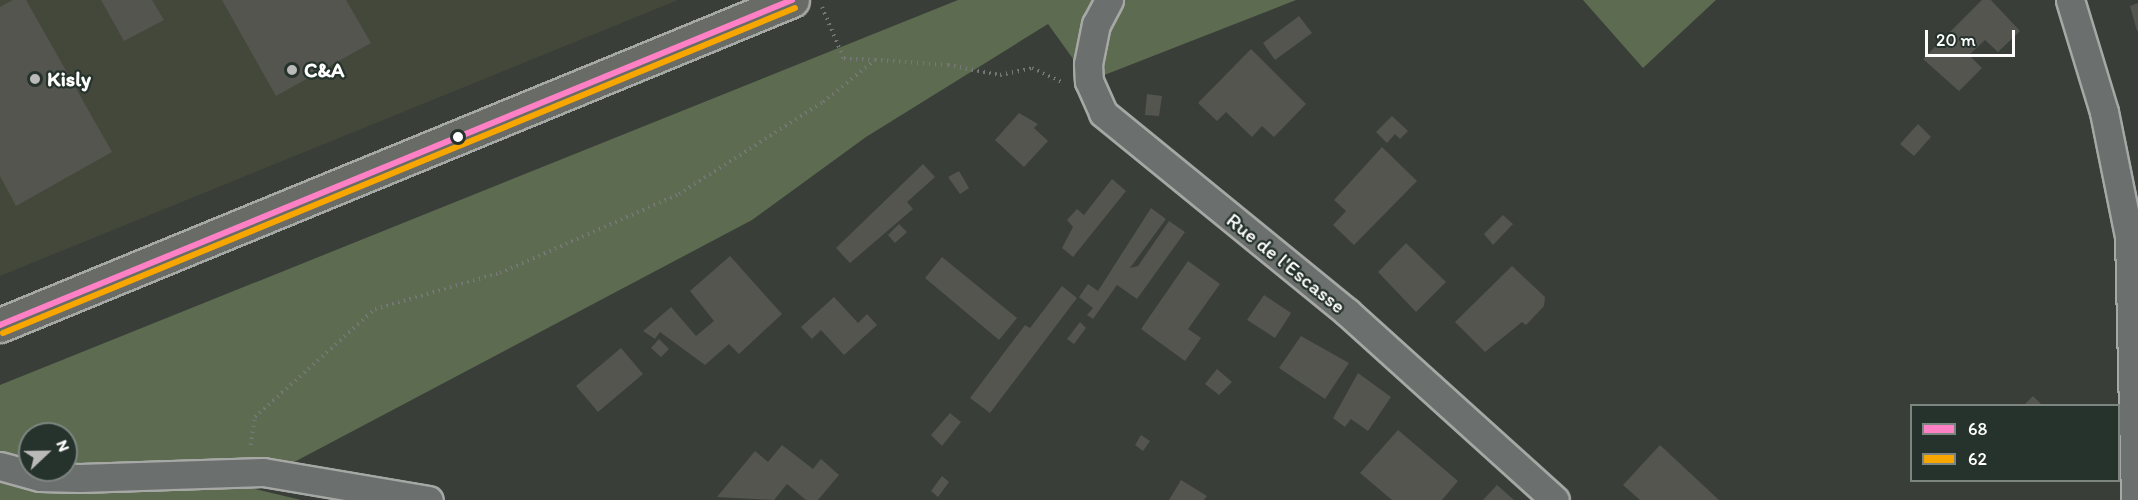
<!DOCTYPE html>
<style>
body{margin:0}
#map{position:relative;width:2138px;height:500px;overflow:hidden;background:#393e38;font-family:Itim,sans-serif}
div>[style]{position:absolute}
.built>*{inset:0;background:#43483b}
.green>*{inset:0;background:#5d6b50}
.building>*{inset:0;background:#54554f}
.path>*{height:4px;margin-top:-2px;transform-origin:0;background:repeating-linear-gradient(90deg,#757876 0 1.5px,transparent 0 6px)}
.roads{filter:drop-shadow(2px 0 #a6a8a5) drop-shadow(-2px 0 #a6a8a5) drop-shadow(0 2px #a6a8a5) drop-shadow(0 -2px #a6a8a5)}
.street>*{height:27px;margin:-13.5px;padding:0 13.5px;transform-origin:13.5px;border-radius:13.5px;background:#6b6f6d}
.primary>*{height:33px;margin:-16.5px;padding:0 16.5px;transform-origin:16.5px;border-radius:16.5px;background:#696b67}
.bus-1>*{height:6px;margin:-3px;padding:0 3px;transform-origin:3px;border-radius:3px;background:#ff80c5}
.bus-2>*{height:6px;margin:-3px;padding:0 3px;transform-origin:3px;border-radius:3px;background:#f7a600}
.dots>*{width:16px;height:16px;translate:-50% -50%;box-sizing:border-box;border:3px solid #26332d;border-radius:50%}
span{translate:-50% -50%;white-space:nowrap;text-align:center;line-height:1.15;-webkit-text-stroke:4.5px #26332d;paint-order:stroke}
.poi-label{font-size:21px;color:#fff;font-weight:700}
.left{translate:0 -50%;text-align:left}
.street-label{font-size:21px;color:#fff}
.legend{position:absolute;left:1910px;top:404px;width:210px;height:78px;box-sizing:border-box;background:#26332d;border:2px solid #7d8581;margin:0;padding:8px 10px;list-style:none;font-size:18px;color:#fff}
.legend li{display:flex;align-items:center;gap:12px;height:30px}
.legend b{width:30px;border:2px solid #7d8581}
.north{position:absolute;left:18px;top:422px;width:60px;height:60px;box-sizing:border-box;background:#26332d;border:2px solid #7d8581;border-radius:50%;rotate:68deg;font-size:16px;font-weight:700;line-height:24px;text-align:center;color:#fff}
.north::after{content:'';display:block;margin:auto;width:21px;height:27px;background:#babbb9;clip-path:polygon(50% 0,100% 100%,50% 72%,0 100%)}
.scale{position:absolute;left:1925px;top:30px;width:90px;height:27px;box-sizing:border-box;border:3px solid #fff;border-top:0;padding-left:8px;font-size:18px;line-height:21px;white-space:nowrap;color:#fff;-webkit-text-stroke:4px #26332d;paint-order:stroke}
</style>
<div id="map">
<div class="built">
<i style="clip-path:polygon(0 0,678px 0,0 276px)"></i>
</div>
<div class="green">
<i style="clip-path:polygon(evenodd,958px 0,1296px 0,1089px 81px,1048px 24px,866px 137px,752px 220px,247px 487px,301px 500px,0 500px,0 385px,958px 0,30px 434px,66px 434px,66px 470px,30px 470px,30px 434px)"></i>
<i style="clip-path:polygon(1583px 0,1716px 0,1643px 68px)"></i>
</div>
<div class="building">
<i style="clip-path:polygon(13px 0,26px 0,112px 152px,16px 206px,0 176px,0 7px)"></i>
<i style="clip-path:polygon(101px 0,152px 0,164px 20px,124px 41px)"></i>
<i style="clip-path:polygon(222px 0,346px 0,371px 43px,276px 96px)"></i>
<i style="clip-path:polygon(1982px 0,1991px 0,2020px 31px,1998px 52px,1985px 40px,1969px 55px,1982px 68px,1959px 91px,1923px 59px)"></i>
<i style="clip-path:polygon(2138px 3px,2138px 31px,2137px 31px,2130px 6px)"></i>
<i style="clip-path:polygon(1299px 16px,1312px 33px,1275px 60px,1263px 43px)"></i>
<i style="clip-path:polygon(1251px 49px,1306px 104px,1274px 137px,1262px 126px,1252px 137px,1226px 112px,1217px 121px,1198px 103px)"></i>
<i style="clip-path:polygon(1147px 94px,1162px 96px,1159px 116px,1145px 115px)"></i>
<i style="clip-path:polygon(1019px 113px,1038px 124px,1034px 128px,1048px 141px,1024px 167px,995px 140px)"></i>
<i style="clip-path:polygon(1392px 116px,1408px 131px,1400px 139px,1395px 134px,1387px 143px,1376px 132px)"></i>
<i style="clip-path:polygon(1918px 124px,1931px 137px,1914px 156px,1900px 144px)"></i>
<i style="clip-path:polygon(1382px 147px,1417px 181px,1354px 245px,1333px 225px,1346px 211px,1334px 200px)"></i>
<i style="clip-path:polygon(923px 164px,935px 177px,907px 202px,913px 209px,850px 263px,836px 248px)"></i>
<i style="clip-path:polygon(959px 171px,969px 188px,960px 194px,948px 177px)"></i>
<i style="clip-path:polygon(1112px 179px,1126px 191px,1073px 257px,1062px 248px,1073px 227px,1067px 220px,1077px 209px,1084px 215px)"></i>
<i style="clip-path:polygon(1151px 208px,1166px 219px,1130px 268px,1138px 266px,1169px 221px,1185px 232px,1137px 299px,1117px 285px,1093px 319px,1087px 315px,1093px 308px,1079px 297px,1088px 284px,1098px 291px)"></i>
<i style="clip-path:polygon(1503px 215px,1513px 224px,1493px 245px,1484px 234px)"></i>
<i style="clip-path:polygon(899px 224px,907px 232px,895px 243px,888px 235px)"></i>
<i style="clip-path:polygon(1406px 243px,1446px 282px,1416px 312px,1378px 272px)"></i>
<i style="clip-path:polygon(730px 256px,782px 314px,739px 354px,729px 344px,705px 365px,660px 332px,655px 339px,643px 331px,671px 307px,696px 336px,714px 321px,690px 291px)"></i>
<i style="clip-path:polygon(942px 257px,1017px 318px,999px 340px,925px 278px)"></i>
<i style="clip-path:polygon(1188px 261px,1220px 284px,1188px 329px,1201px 338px,1185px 361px,1141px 329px)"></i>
<i style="clip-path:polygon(1512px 266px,1545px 297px,1544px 306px,1526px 325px,1522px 322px,1485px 352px,1455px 322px)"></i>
<i style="clip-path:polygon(1062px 286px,1077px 298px,990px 413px,970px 398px,1025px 325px,1030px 328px)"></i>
<i style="clip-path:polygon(1264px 295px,1291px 313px,1275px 338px,1247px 320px)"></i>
<i style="clip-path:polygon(834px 297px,858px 323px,867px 314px,877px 325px,844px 355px,821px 330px,812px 339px,801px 327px)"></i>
<i style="clip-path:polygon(1080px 322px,1086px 328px,1074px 344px,1067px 339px)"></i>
<i style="clip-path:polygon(1301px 336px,1349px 363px,1325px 399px,1279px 368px)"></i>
<i style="clip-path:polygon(659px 339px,669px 349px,661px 357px,651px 348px)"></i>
<i style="clip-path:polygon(621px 348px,643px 374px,598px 412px,576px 386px)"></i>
<i style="clip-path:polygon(1217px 369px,1232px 382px,1219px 395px,1205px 384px)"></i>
<i style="clip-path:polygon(1358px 373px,1391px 397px,1368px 431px,1351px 419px,1345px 427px,1333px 418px)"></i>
<i style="clip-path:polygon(2033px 396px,2042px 405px,2024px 405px)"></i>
<i style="clip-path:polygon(950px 413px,961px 422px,942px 446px,931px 435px)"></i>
<i style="clip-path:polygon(1398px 430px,1458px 481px,1442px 500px,1392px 500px,1360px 473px)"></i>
<i style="clip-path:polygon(1141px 435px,1150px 441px,1143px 451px,1135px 445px)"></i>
<i style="clip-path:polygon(782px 445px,813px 469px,821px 459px,839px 475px,818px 500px,806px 500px,787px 484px,774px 500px,717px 497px,755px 451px,768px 462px)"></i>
<i style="clip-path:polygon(1660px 445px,1719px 500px,1640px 500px,1623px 485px)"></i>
<i style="clip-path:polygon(942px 476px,949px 482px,938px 497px,931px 491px)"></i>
<i style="clip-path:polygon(1181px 480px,1207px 496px,1204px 500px,1169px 500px)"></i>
<i style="clip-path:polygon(1497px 485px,1514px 500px,1483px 500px)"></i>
</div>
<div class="path">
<i style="left:822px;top:7px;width:56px;rotate:67.1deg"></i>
<i style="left:844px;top:59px;width:30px;rotate:2deg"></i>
<i style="left:251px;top:445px;width:28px;rotate:-82deg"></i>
<i style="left:255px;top:417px;width:161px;rotate:-42deg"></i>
<i style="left:375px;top:309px;width:130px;rotate:-16.1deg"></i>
<i style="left:500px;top:273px;width:196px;rotate:-23.8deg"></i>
<i style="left:679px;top:194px;width:171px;rotate:-32.6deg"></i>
<i style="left:823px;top:102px;width:67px;rotate:-38.9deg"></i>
<i style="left:875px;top:60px;width:73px;rotate:3.9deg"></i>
<i style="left:948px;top:65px;width:53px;rotate:10.9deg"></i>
<i style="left:1000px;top:75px;width:33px;rotate:-12deg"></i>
<i style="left:1032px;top:68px;width:33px;rotate:25deg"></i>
</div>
<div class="roads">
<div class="street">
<i style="left:1109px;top:0;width:27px;rotate:118deg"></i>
<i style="left:1096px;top:24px;width:41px;rotate:101.3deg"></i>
<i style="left:1088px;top:64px;width:17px;rotate:87deg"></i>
<i style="left:1089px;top:81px;width:35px;rotate:66deg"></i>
<i style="left:1103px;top:113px;width:315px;rotate:39.2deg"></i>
<i style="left:1347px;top:312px;width:280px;rotate:42.1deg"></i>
<i style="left:2070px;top:0;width:117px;rotate:73.1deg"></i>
<i style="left:2104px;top:112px;width:126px;rotate:78.6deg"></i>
<i style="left:2129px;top:236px;width:264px;rotate:88.7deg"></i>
<i style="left:0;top:466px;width:41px;rotate:15.4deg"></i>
<i style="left:40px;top:477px;width:40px;rotate:1.4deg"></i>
<i style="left:80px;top:478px;width:183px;rotate:-1.9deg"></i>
<i style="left:263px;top:472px;width:168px;rotate:9.6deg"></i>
</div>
<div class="primary">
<i style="left:0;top:325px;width:856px;rotate:-22.31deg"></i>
</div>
</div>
<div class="bus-1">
<i style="left:0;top:325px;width:856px;rotate:-22.31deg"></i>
</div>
<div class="bus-2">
<i style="left:3px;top:333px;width:856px;rotate:-22.31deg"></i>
</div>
<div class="dots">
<i style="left:292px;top:70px;background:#babbb9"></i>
<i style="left:35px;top:79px;background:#babbb9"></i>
<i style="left:458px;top:137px;background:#fff"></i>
</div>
<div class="poi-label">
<span class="left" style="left:304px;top:70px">C&amp;A</span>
<span class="left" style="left:47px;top:79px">Kisly</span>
</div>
<div class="street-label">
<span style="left:1286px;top:263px;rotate:39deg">Rue de l'Escasse</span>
</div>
<ul class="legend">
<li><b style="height:8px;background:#ff80c5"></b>68</li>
<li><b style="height:8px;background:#f7a600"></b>62</li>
</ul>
<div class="north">N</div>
<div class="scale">20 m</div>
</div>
